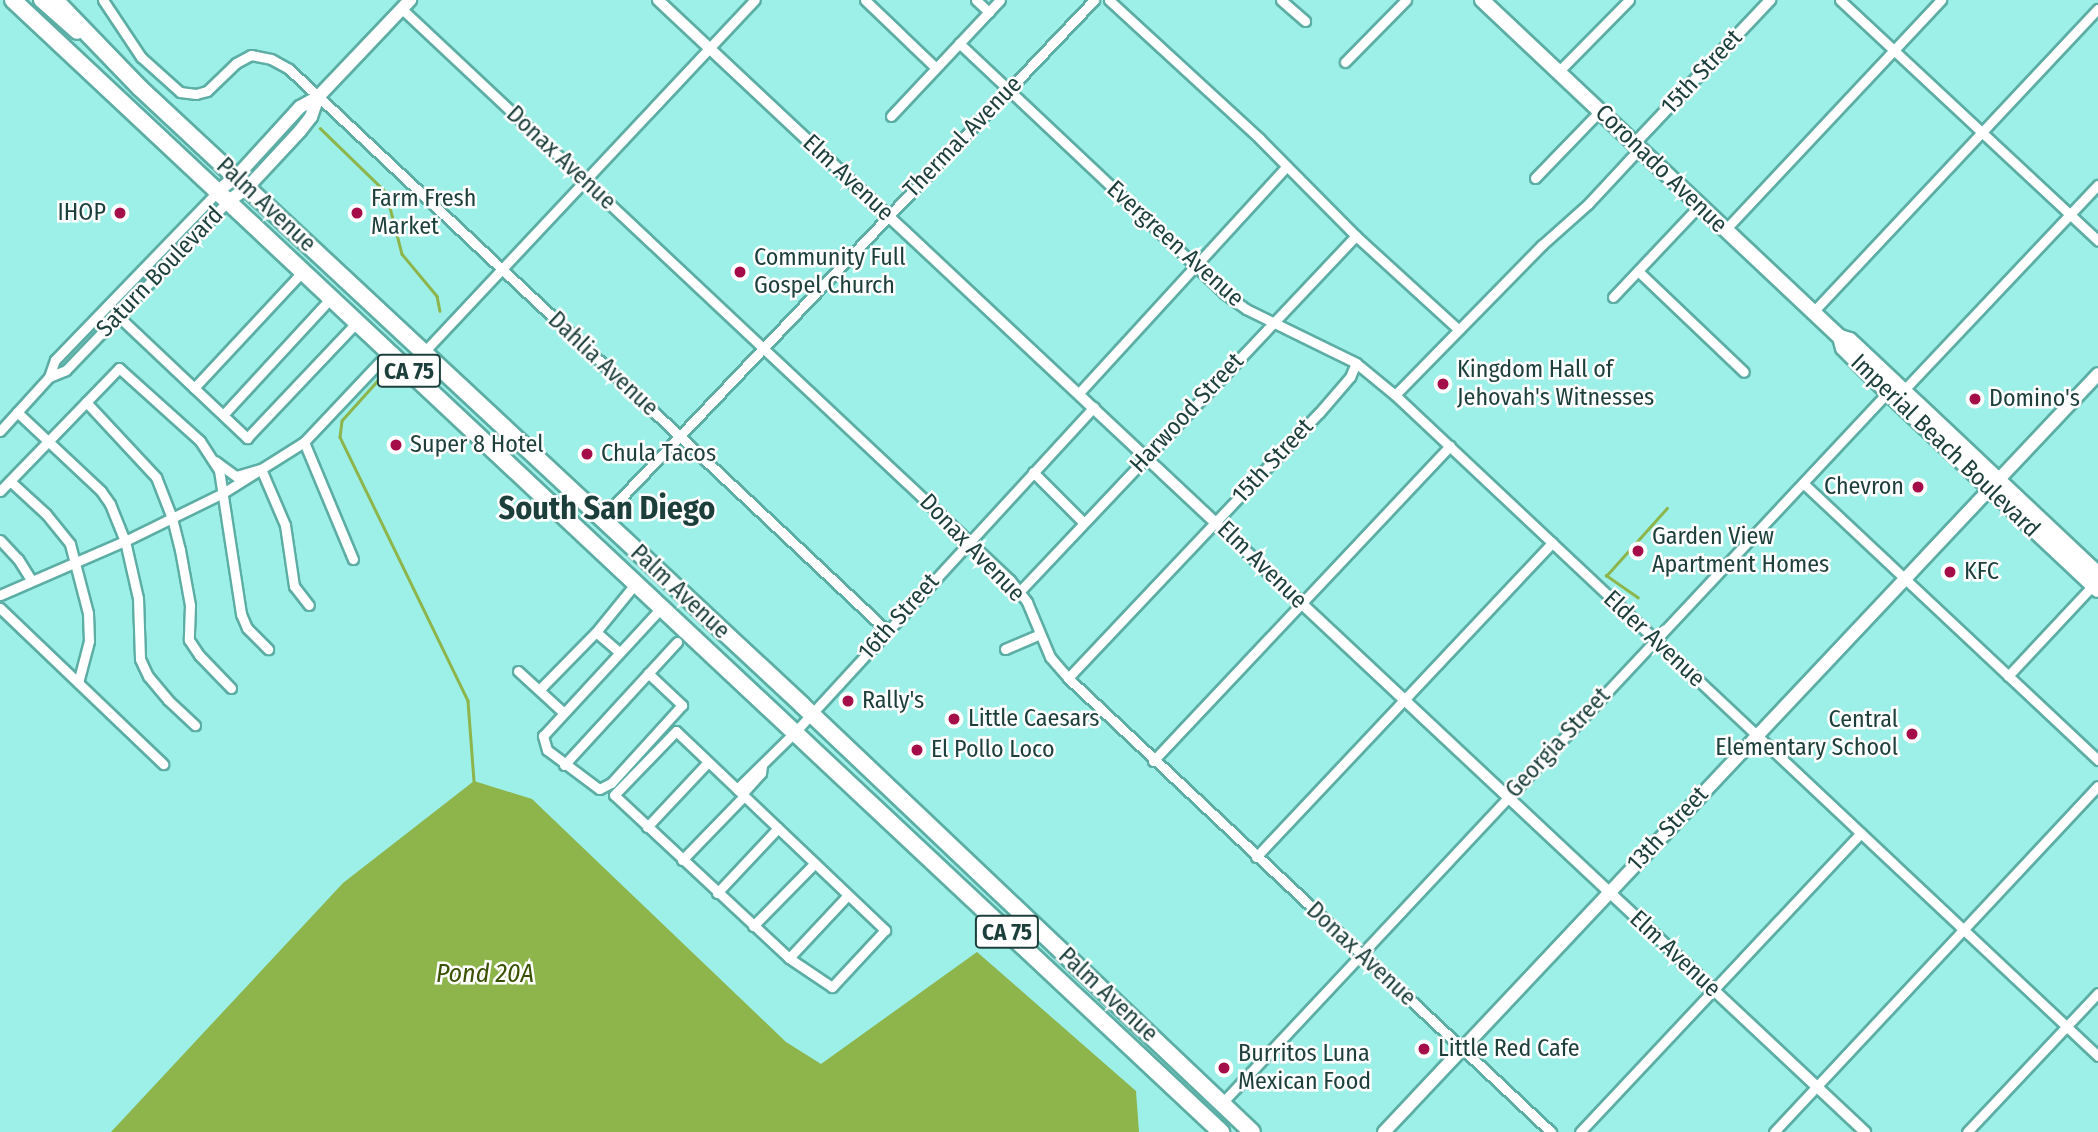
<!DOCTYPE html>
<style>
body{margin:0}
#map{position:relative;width:2098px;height:1132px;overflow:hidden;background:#9df0e7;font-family:"Fira Sans Condensed",sans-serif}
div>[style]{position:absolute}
.water>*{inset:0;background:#8db54b}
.stream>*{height:2.5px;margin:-1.25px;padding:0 1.25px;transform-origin:1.25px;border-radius:1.25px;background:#8db54b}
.roads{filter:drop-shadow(2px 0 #5caea5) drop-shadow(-2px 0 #5caea5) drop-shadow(0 2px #5caea5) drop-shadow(0 -2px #5caea5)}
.minor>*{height:9px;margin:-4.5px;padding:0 4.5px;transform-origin:4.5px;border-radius:4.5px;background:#fff}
.tertiary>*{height:10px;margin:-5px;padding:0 5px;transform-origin:5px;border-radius:5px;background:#fff}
.secondary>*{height:12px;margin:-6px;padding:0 6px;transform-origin:6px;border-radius:6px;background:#fff}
.primary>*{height:14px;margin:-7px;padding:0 7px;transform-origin:7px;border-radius:7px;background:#fff}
.trunk>*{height:16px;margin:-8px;padding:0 8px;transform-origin:8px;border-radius:8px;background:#fff}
.motorway>*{height:16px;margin:-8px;padding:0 8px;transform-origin:8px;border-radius:8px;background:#fff}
.dots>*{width:19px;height:19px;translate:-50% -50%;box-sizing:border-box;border:4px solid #fff;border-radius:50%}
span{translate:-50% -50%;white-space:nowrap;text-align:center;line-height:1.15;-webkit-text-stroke:5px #fff;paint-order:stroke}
.shield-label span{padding:2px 5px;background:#fff;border:2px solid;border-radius:5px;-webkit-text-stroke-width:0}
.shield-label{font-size:23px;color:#1c3f3b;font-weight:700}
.street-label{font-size:24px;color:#1c3f3b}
.poi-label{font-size:24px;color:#1c3f3b}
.left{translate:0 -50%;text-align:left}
.right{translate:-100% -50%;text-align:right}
.water-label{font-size:26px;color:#395201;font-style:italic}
.district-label{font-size:32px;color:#1c3f3b;font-weight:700}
</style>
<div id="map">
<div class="water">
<i style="clip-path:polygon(474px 781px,532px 799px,786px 1042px,821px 1064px,977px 952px,1136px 1091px,1139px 1132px,111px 1132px,343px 883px)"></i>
</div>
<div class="stream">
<i style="left:320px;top:128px;width:92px;rotate:44.1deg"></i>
<i style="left:386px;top:192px;width:64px;rotate:75.5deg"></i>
<i style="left:402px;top:254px;width:55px;rotate:50.2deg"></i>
<i style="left:437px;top:296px;width:15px;rotate:79deg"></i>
<i style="left:385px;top:373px;width:64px;rotate:131.9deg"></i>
<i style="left:342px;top:421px;width:16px;rotate:97deg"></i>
<i style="left:340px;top:437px;width:293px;rotate:64.1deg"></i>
<i style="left:468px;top:701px;width:80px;rotate:85.7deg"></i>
<i style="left:1638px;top:598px;width:39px;rotate:-145deg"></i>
<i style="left:1606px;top:576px;width:91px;rotate:-48.1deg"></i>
</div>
<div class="roads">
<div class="minor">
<i style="left:103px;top:0;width:69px;rotate:56.3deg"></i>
<i style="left:141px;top:57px;width:52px;rotate:41.9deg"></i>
<i style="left:180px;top:92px;width:16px;rotate:7deg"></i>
<i style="left:196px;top:94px;width:11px;rotate:-15deg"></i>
<i style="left:207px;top:91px;width:40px;rotate:-44deg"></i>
<i style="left:236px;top:63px;width:17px;rotate:-28deg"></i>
<i style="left:251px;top:55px;width:20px;rotate:11deg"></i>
<i style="left:271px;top:59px;width:21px;rotate:29deg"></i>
<i style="left:289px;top:69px;width:821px;rotate:43.22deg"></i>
<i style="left:865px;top:0;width:98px;rotate:43.8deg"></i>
<i style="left:976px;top:0;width:18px;rotate:43deg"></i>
<i style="left:1109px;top:0;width:205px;rotate:42.6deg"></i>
<i style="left:1260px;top:139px;width:136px;rotate:45.3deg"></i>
<i style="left:1356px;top:236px;width:139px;rotate:42.4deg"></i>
<i style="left:1281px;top:0;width:32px;rotate:41deg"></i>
<i style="left:1840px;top:0;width:353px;rotate:43deg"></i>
<i style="left:402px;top:9px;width:834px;rotate:43.2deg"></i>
<i style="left:1010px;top:580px;width:28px;rotate:52deg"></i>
<i style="left:1027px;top:602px;width:60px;rotate:67.3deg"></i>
<i style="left:1050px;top:657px;width:28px;rotate:49deg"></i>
<i style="left:1068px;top:678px;width:663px;rotate:43.23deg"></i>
<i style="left:959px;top:43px;width:364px;rotate:43.3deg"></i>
<i style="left:1224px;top:293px;width:27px;rotate:36deg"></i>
<i style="left:1246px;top:309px;width:123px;rotate:26.1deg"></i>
<i style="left:1356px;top:363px;width:50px;rotate:39.4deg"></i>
<i style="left:1395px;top:395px;width:965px;rotate:43.24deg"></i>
<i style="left:1345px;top:62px;width:87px;rotate:-45.5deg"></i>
<i style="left:1558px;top:72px;width:101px;rotate:-45.4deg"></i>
<i style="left:891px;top:116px;width:159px;rotate:-46.8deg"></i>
<i style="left:1535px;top:178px;width:93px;rotate:-45.9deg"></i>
<i style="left:1725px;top:230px;width:316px;rotate:-46.8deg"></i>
<i style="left:1638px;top:271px;width:146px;rotate:43.6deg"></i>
<i style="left:1613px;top:297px;width:125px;rotate:-46.6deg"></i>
<i style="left:1813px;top:312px;width:416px;rotate:-46.8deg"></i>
<i style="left:118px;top:316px;width:178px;rotate:43.4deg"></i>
<i style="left:247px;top:438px;width:160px;rotate:-46.5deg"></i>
<i style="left:424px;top:352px;width:483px;rotate:-46.8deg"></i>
<i style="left:49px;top:377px;width:18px;rotate:-22deg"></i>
<i style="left:66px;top:370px;width:234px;rotate:-46.2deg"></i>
<i style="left:194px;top:388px;width:160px;rotate:-47deg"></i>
<i style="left:1902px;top:392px;width:285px;rotate:-46.6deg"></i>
<i style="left:1079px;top:393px;width:305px;rotate:-47.5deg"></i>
<i style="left:1395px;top:395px;width:210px;rotate:-45.6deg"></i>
<i style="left:1542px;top:245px;width:62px;rotate:-41.7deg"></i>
<i style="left:1588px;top:204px;width:76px;rotate:-47.1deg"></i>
<i style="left:86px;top:402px;width:103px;rotate:47deg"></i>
<i style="left:156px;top:477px;width:44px;rotate:68.7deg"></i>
<i style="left:172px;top:518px;width:33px;rotate:76deg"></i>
<i style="left:180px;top:550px;width:56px;rotate:79.7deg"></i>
<i style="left:190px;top:605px;width:35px;rotate:92deg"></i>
<i style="left:189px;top:640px;width:18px;rotate:56deg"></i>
<i style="left:199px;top:655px;width:46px;rotate:45.9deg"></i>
<i style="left:17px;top:412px;width:115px;rotate:43.2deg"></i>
<i style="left:101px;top:491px;width:16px;rotate:55deg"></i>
<i style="left:110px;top:504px;width:40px;rotate:68deg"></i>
<i style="left:125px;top:541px;width:58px;rotate:77.2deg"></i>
<i style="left:138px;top:598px;width:61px;rotate:88.1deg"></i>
<i style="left:140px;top:659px;width:19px;rotate:65deg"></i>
<i style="left:148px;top:676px;width:31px;rotate:50deg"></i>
<i style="left:168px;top:700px;width:37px;rotate:43deg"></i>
<i style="left:223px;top:415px;width:159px;rotate:-47.3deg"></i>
<i style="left:0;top:431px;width:73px;rotate:-47.8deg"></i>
<i style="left:49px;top:377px;width:18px;rotate:-71deg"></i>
<i style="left:55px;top:360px;width:235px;rotate:-46deg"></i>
<i style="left:304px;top:442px;width:127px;rotate:67.3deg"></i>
<i style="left:215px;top:461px;width:26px;rotate:36deg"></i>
<i style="left:236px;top:476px;width:26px;rotate:-16deg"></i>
<i style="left:261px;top:469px;width:61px;rotate:66.8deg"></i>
<i style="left:285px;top:525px;width:62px;rotate:81.6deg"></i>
<i style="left:294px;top:586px;width:24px;rotate:52deg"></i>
<i style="left:1033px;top:472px;width:71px;rotate:45deg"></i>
<i style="left:10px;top:481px;width:49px;rotate:42.5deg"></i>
<i style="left:46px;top:514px;width:38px;rotate:51deg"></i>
<i style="left:70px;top:544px;width:71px;rotate:75.4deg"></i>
<i style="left:88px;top:613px;width:28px;rotate:88deg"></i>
<i style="left:89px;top:641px;width:43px;rotate:104.7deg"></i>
<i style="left:1803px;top:483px;width:405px;rotate:43.2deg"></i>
<i style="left:0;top:491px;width:171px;rotate:-45.9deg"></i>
<i style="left:119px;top:368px;width:109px;rotate:42deg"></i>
<i style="left:200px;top:441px;width:35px;rotate:57deg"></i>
<i style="left:219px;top:470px;width:146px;rotate:81.3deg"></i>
<i style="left:241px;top:614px;width:15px;rotate:67deg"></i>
<i style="left:247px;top:628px;width:30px;rotate:45deg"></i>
<i style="left:601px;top:519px;width:716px;rotate:-46.47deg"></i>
<i style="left:0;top:540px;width:26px;rotate:47deg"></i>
<i style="left:18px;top:559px;width:25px;rotate:58deg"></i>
<i style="left:1020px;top:591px;width:489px;rotate:-46.6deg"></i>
<i style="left:0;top:595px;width:136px;rotate:-23.4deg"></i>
<i style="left:125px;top:541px;width:109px;rotate:-26.1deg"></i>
<i style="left:223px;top:493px;width:96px;rotate:-32.2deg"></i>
<i style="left:304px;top:442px;width:124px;rotate:-46.6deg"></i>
<i style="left:0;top:608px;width:226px;rotate:43.7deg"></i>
<i style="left:596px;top:632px;width:30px;rotate:41deg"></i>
<i style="left:1005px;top:649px;width:38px;rotate:-23deg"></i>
<i style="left:518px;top:671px;width:62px;rotate:42.4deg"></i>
<i style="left:648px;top:673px;width:47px;rotate:43.3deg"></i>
<i style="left:682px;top:705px;width:105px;rotate:132.3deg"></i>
<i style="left:611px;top:783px;width:13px;rotate:153deg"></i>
<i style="left:599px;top:789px;width:65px;rotate:-143.1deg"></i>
<i style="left:547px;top:750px;width:15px;rotate:-106deg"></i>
<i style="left:543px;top:736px;width:176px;rotate:-47.3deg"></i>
<i style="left:2008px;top:676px;width:127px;rotate:-46.9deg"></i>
<i style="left:1068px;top:678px;width:365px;rotate:-46.6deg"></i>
<i style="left:1319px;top:413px;width:48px;rotate:-49.3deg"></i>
<i style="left:1350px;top:377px;width:15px;rotate:-67deg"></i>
<i style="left:540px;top:689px;width:80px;rotate:-45.5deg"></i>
<i style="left:596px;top:632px;width:63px;rotate:-50.8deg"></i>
<i style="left:676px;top:731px;width:289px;rotate:43.6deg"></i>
<i style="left:885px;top:930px;width:78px;rotate:132.9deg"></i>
<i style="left:832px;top:987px;width:52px;rotate:-146deg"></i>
<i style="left:789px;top:958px;width:239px;rotate:-137deg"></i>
<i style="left:614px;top:795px;width:89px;rotate:-45.9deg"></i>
<i style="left:1153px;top:761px;width:433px;rotate:-46.7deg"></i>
<i style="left:564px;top:765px;width:167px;rotate:-47.4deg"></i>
<i style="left:737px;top:789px;width:83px;rotate:-44.5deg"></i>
<i style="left:796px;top:731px;width:440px;rotate:-47.4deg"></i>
<i style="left:742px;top:794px;width:28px;rotate:-48deg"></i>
<i style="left:761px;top:773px;width:7px;rotate:-82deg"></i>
<i style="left:647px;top:827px;width:89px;rotate:-46.8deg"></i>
<i style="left:1256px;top:857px;width:432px;rotate:-46.7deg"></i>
<i style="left:682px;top:860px;width:89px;rotate:-45.9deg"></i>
<i style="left:717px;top:893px;width:89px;rotate:-46.8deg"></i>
<i style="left:753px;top:926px;width:88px;rotate:-45.5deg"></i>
<i style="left:789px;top:958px;width:86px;rotate:-46.9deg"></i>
<i style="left:1222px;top:1103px;width:977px;rotate:-46.87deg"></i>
<i style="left:1580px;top:1132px;width:410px;rotate:-46.8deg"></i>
<i style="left:1774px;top:1132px;width:474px;rotate:-46.9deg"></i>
<i style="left:1967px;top:1132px;width:191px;rotate:-46.7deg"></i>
</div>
<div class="tertiary">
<i style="left:658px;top:0;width:1655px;rotate:43.16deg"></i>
<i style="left:1635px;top:143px;width:197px;rotate:-46.6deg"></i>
</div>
<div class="secondary">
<i style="left:218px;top:191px;width:23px;rotate:-38deg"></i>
<i style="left:236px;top:177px;width:95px;rotate:-47.6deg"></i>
<i style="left:300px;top:107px;width:21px;rotate:-29deg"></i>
<i style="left:318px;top:97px;width:134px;rotate:-46.5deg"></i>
<i style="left:228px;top:201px;width:23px;rotate:-34deg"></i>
<i style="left:247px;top:188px;width:78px;rotate:-47.1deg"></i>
<i style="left:300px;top:131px;width:18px;rotate:-52deg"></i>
<i style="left:311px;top:117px;width:21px;rotate:-71deg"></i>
<i style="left:1384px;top:1132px;width:1041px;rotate:-46.71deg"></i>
</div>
<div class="primary">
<i style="left:41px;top:0;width:48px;rotate:41.6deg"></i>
<i style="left:1482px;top:0;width:492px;rotate:43.3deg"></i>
<i style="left:1840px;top:337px;width:10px;rotate:17deg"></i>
<i style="left:1850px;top:340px;width:341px;rotate:43.3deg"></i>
<i style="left:1840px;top:337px;width:11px;rotate:75deg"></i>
<i style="left:1843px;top:348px;width:62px;rotate:45deg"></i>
<i style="left:1887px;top:392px;width:289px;rotate:43.2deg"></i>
</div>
<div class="trunk">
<i style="left:13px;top:0;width:1656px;rotate:43.14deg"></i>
<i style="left:140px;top:88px;width:905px;rotate:42.98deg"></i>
<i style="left:802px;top:705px;width:620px;rotate:43.5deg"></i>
</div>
<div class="motorway">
<i style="left:55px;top:0;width:122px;rotate:46deg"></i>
</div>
</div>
<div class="dots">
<i style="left:120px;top:213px;background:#a40d48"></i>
<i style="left:357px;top:213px;background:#a40d48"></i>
<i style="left:740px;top:272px;background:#a40d48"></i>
<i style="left:1443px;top:384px;background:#a40d48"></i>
<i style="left:1975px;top:399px;background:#a40d48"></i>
<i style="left:396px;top:445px;background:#a40d48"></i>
<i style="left:587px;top:454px;background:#a40d48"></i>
<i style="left:1918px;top:487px;background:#a40d48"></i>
<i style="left:1638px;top:551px;background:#a40d48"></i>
<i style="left:1950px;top:572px;background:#a40d48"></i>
<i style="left:848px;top:701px;background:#a40d48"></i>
<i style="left:954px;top:719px;background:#a40d48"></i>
<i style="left:1912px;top:734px;background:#a40d48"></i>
<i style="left:917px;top:750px;background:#a40d48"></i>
<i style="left:1424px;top:1049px;background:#a40d48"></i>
<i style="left:1224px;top:1068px;background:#a40d48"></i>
</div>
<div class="shield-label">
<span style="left:409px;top:371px">CA 75</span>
<span style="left:1007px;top:932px">CA 75</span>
</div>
<div class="street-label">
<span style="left:1702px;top:72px;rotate:-47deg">15th Street</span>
<span style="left:963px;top:137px;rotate:-46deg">Thermal Avenue</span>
<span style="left:561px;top:158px;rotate:43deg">Donax Avenue</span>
<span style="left:1661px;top:169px;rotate:44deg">Coronado Avenue</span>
<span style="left:848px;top:178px;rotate:43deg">Elm Avenue</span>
<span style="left:266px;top:205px;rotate:43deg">Palm Avenue</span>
<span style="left:1175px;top:244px;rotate:42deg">Evergreen Avenue</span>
<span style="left:160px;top:272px;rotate:-46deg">Saturn Boulevard</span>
<span style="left:603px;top:364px;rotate:43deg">Dahlia Avenue</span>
<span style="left:1187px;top:413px;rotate:-47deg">Harwood Street</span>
<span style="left:1945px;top:446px;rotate:44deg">Imperial Beach Boulevard</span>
<span style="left:1273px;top:461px;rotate:-47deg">15th Street</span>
<span style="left:972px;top:548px;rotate:46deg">Donax Avenue</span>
<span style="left:1262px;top:565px;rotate:44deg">Elm Avenue</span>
<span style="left:680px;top:592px;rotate:43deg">Palm Avenue</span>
<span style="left:899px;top:617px;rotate:-48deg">16th Street</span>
<span style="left:1654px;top:639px;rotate:43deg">Elder Avenue</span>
<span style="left:1558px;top:743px;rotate:-47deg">Georgia Street</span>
<span style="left:1668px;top:829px;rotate:-47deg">13th Street</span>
<span style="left:1361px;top:954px;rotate:43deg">Donax Avenue</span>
<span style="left:1675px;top:954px;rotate:43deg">Elm Avenue</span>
<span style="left:1108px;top:995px;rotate:43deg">Palm Avenue</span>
</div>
<div class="poi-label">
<span class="left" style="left:371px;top:213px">Farm Fresh<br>Market</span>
<span class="right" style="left:106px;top:213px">IHOP</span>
<span class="left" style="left:754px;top:272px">Community Full<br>Gospel Church</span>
<span class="left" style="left:1457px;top:384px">Kingdom Hall of<br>Jehovah's Witnesses</span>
<span class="left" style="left:1989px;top:399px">Domino's</span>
<span class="left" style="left:410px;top:445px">Super 8 Hotel</span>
<span class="left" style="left:601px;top:454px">Chula Tacos</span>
<span class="right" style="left:1904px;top:487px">Chevron</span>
<span class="left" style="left:1652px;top:551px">Garden View<br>Apartment Homes</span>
<span class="left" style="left:1964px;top:572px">KFC</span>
<span class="left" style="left:862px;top:701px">Rally's</span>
<span class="left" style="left:968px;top:719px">Little Caesars</span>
<span class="right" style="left:1898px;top:734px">Central<br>Elementary School</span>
<span class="left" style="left:931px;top:750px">El Pollo Loco</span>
<span class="left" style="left:1438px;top:1049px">Little Red Cafe</span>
<span class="left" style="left:1238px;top:1068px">Burritos Luna<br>Mexican Food</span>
</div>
<div class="water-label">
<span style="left:485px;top:974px">Pond 20A</span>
</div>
<div class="district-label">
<span style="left:607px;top:508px">South San Diego</span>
</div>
</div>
